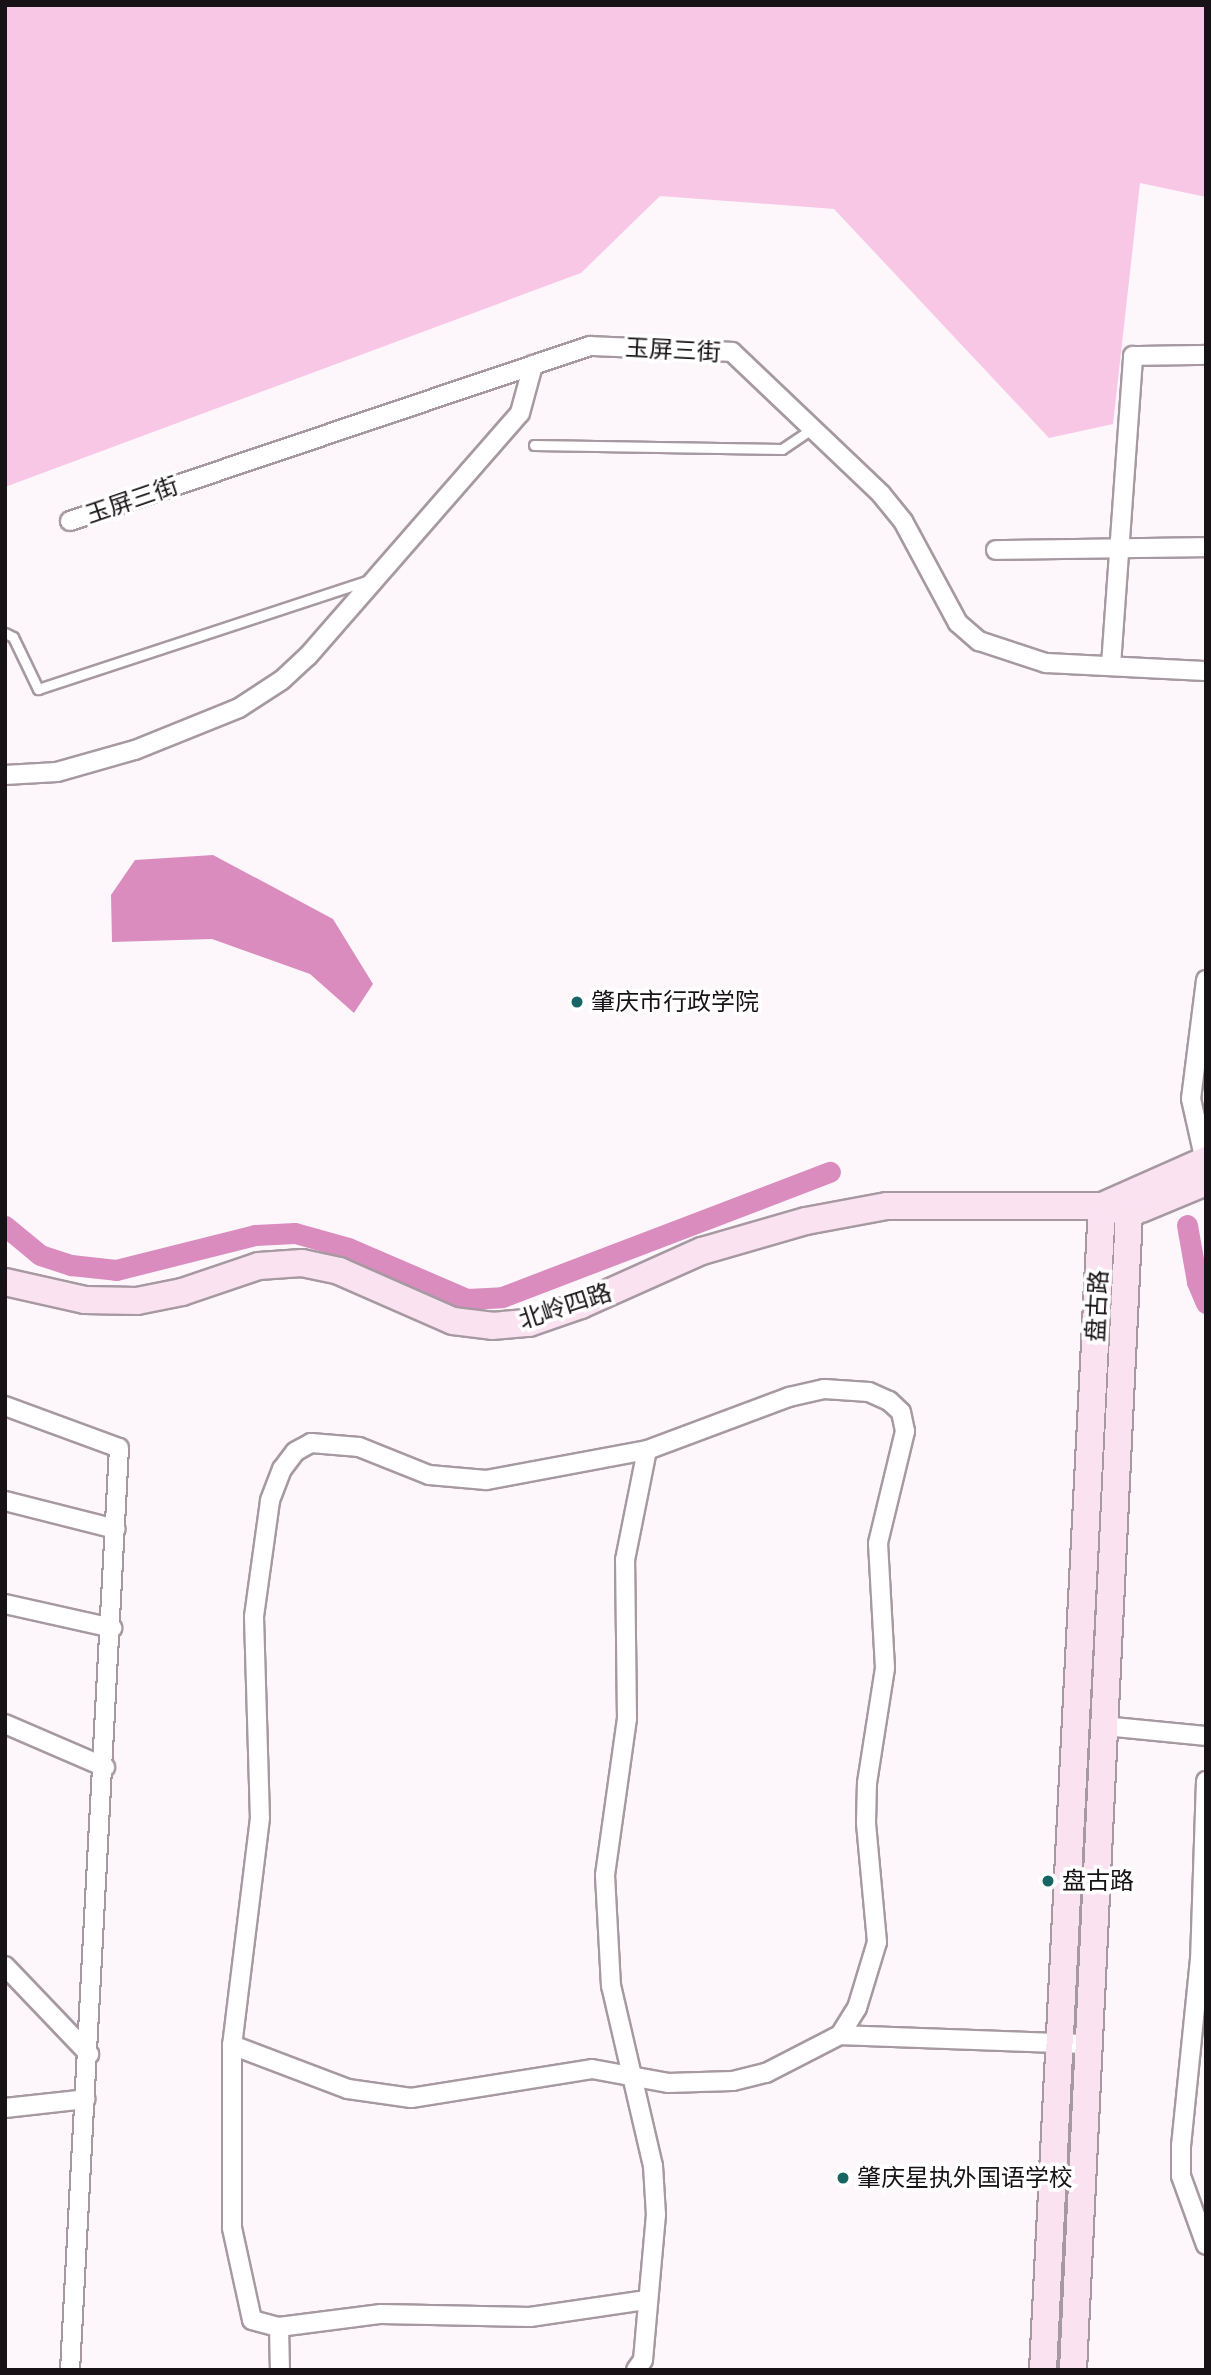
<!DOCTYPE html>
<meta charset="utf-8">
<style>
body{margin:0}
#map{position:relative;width:1211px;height:2375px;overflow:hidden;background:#fdf7fb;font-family:Arial,"Noto Sans SC",sans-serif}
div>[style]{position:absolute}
.green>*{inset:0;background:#f8c7e5}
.water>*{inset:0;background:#db8cbf}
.canal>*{height:21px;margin:-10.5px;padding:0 10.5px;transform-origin:10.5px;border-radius:10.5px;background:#db8cbf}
.roads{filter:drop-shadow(2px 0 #a799a1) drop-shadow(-2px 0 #a799a1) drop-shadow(0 2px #a799a1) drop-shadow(0 -2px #a799a1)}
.lane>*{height:9px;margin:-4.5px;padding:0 4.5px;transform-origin:4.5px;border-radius:4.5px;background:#fff}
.street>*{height:18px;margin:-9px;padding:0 9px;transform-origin:9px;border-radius:9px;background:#fff}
.secondary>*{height:26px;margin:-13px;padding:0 13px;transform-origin:13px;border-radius:13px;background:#fae2f1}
.dots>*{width:19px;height:19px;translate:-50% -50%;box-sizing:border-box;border:4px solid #fff;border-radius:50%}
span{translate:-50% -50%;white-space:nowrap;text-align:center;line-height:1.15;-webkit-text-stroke:7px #fff;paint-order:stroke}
.street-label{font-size:24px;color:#171215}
.poi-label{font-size:24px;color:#171215}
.left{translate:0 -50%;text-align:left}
.frame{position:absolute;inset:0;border:7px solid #171215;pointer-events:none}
</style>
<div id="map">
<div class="green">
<i style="clip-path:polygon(5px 5px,1206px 5px,1206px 197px,1140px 183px,1113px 424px,1049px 438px,834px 209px,660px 196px,581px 273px,5px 487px)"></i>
</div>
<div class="water">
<i style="clip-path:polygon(213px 855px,333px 919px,373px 984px,354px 1013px,310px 974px,212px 939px,112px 942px,111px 895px,135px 860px)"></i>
</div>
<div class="canal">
<i style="left:1187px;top:1225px;width:58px;rotate:80deg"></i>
<i style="left:1197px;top:1282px;width:23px;rotate:67deg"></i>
<i style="left:5px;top:1226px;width:45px;rotate:39.6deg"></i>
<i style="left:40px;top:1255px;width:33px;rotate:18deg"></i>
<i style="left:71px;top:1265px;width:45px;rotate:6.3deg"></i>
<i style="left:116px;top:1270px;width:143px;rotate:-14.1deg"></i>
<i style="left:255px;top:1235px;width:40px;rotate:-2.9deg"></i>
<i style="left:295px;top:1233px;width:55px;rotate:15.8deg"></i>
<i style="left:348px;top:1248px;width:129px;rotate:23.2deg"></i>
<i style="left:467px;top:1299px;width:35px;rotate:-3deg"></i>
<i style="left:502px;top:1297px;width:351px;rotate:-20.9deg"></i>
</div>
<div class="roads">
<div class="lane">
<i style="left:534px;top:445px;width:248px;rotate:0.9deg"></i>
<i style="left:782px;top:449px;width:36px;rotate:-34deg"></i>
<i style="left:5px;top:633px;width:9px;rotate:27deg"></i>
<i style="left:13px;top:637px;width:58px;rotate:64.3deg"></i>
<i style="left:38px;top:689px;width:348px;rotate:-18.2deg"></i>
</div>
<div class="street">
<i style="left:70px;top:521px;width:549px;rotate:-18.6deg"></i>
<i style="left:590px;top:346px;width:142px;rotate:2.4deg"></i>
<i style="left:732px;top:352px;width:206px;rotate:43.6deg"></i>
<i style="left:881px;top:494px;width:35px;rotate:51deg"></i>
<i style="left:903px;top:521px;width:116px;rotate:61.7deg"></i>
<i style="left:958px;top:623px;width:28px;rotate:41deg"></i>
<i style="left:979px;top:641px;width:71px;rotate:18.2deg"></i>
<i style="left:1046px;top:663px;width:160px;rotate:2.9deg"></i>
<i style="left:996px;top:550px;width:210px;rotate:-0.8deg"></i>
<i style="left:1111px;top:665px;width:310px;rotate:-85.9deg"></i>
<i style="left:1133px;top:356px;width:73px;rotate:-0.8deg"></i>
<i style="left:5px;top:775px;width:52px;rotate:-3.3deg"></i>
<i style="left:57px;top:772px;width:81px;rotate:-15.8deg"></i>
<i style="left:135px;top:750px;width:112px;rotate:-22deg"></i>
<i style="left:239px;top:708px;width:51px;rotate:-33.1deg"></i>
<i style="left:282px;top:680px;width:35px;rotate:-43deg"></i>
<i style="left:308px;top:656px;width:322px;rotate:-48.9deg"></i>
<i style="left:520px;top:413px;width:50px;rotate:-74.8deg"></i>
<i style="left:1205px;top:1161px;width:64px;rotate:-102.7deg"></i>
<i style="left:1191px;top:1099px;width:120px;rotate:-82.8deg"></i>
<i style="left:5px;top:1406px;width:121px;rotate:20.2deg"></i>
<i style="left:119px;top:1448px;width:923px;rotate:93.04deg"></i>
<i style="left:5px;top:1501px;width:114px;rotate:14.2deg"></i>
<i style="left:5px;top:1604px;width:110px;rotate:12.6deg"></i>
<i style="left:5px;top:1724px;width:109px;rotate:23.3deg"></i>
<i style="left:1104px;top:1726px;width:102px;rotate:5.6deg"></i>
<i style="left:1206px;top:1781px;width:178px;rotate:91.9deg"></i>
<i style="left:1200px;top:1959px;width:188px;rotate:95.8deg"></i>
<i style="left:1181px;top:2146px;width:30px;rotate:90deg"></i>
<i style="left:1181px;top:2176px;width:73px;rotate:70.1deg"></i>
<i style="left:5px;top:1966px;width:122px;rotate:46.3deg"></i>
<i style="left:840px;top:2035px;width:249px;rotate:2.1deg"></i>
<i style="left:232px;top:2045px;width:124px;rotate:20.8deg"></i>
<i style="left:348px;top:2089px;width:64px;rotate:8.1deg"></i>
<i style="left:411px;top:2098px;width:183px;rotate:-9.1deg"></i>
<i style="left:592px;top:2069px;width:77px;rotate:10.4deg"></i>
<i style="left:668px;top:2083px;width:65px;rotate:-1.8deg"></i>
<i style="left:733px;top:2081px;width:34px;rotate:-14deg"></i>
<i style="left:766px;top:2073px;width:83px;rotate:-27.2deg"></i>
<i style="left:840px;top:2035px;width:32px;rotate:-58deg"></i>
<i style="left:857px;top:2008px;width:69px;rotate:-73.1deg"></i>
<i style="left:877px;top:1942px;width:120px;rotate:-95.3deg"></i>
<i style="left:866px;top:1823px;width:40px;rotate:-88.6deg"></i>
<i style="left:867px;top:1783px;width:116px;rotate:-81.1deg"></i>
<i style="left:885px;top:1668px;width:125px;rotate:-93.2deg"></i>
<i style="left:878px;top:1543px;width:115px;rotate:-76.4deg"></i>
<i style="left:905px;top:1431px;width:19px;rotate:-102deg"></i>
<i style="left:901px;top:1412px;width:16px;rotate:-137deg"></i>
<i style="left:889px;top:1401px;width:22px;rotate:-156deg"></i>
<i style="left:869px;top:1392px;width:45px;rotate:-176.2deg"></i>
<i style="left:824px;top:1389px;width:36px;rotate:167deg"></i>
<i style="left:789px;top:1397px;width:152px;rotate:159.5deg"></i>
<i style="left:647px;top:1450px;width:164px;rotate:169.4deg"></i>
<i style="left:486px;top:1480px;width:57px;rotate:-175deg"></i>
<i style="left:429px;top:1475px;width:75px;rotate:-158.2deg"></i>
<i style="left:359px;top:1447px;width:48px;rotate:-175.2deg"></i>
<i style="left:311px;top:1443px;width:18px;rotate:151deg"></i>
<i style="left:295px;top:1452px;width:21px;rotate:127deg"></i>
<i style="left:282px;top:1469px;width:34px;rotate:111deg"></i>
<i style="left:270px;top:1501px;width:117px;rotate:97.9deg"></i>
<i style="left:254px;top:1617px;width:201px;rotate:88.3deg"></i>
<i style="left:260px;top:1818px;width:229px;rotate:97deg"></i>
<i style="left:232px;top:2045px;width:183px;rotate:90deg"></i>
<i style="left:232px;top:2228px;width:94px;rotate:77.7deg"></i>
<i style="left:252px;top:2320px;width:28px;rotate:15deg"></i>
<i style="left:279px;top:2327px;width:103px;rotate:-7.3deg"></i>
<i style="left:381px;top:2314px;width:149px;rotate:1.2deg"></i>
<i style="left:530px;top:2317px;width:118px;rotate:-8.3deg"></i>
<i style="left:5px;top:2108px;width:81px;rotate:-6.3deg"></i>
<i style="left:279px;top:2327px;width:43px;rotate:88.7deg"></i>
<i style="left:636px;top:2370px;width:12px;rotate:-55deg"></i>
<i style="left:643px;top:2360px;width:146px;rotate:-84.9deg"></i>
<i style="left:656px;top:2215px;width:49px;rotate:-93.5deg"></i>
<i style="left:653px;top:2166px;width:185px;rotate:-103.1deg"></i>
<i style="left:611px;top:1986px;width:111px;rotate:-93.1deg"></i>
<i style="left:605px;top:1875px;width:158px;rotate:-82deg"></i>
<i style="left:627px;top:1719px;width:159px;rotate:-90.7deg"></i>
<i style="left:625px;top:1560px;width:112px;rotate:-78.7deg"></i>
</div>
<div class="secondary">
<i style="left:1141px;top:1209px;width:70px;rotate:-22.6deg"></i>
<i style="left:5px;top:1282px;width:82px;rotate:12.7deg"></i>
<i style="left:85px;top:1300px;width:52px;rotate:1.1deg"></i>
<i style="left:137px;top:1301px;width:46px;rotate:-11.3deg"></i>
<i style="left:182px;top:1292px;width:81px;rotate:-18.7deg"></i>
<i style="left:259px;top:1266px;width:43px;rotate:-4deg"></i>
<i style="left:302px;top:1263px;width:38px;rotate:12deg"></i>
<i style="left:339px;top:1271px;width:124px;rotate:23.7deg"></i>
<i style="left:453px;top:1321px;width:39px;rotate:7deg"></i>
<i style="left:492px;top:1326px;width:37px;rotate:-5deg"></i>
<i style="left:529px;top:1323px;width:55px;rotate:-19.1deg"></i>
<i style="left:581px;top:1305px;width:133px;rotate:-24.1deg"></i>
<i style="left:702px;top:1251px;width:108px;rotate:-16.1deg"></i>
<i style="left:806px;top:1221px;width:82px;rotate:-10.5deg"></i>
<i style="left:887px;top:1206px;width:215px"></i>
<i style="left:1102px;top:1206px;width:16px;rotate:14deg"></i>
<i style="left:1043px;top:2370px;width:1165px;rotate:-87.1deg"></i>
<i style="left:1102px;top:1206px;width:114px;rotate:-23.9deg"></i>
<i style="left:1073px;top:2370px;width:1158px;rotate:-87.23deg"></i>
</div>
</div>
<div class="dots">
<i style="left:577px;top:1002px;background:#186663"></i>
<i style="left:1048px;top:1881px;background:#186663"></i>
<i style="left:843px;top:2178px;background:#186663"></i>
</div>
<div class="street-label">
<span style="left:673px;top:350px;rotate:3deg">玉屏三街</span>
<span style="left:132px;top:500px;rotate:-19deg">玉屏三街</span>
<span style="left:565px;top:1306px;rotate:-18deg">北岭四路</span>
<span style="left:1097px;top:1306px;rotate:-87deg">盘古路</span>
</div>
<div class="poi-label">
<span class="left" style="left:591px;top:1002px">肇庆市行政学院</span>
<span class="left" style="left:1062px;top:1881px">盘古路</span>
<span class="left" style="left:857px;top:2178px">肇庆星执外国语学校</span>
</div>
<div class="frame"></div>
</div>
